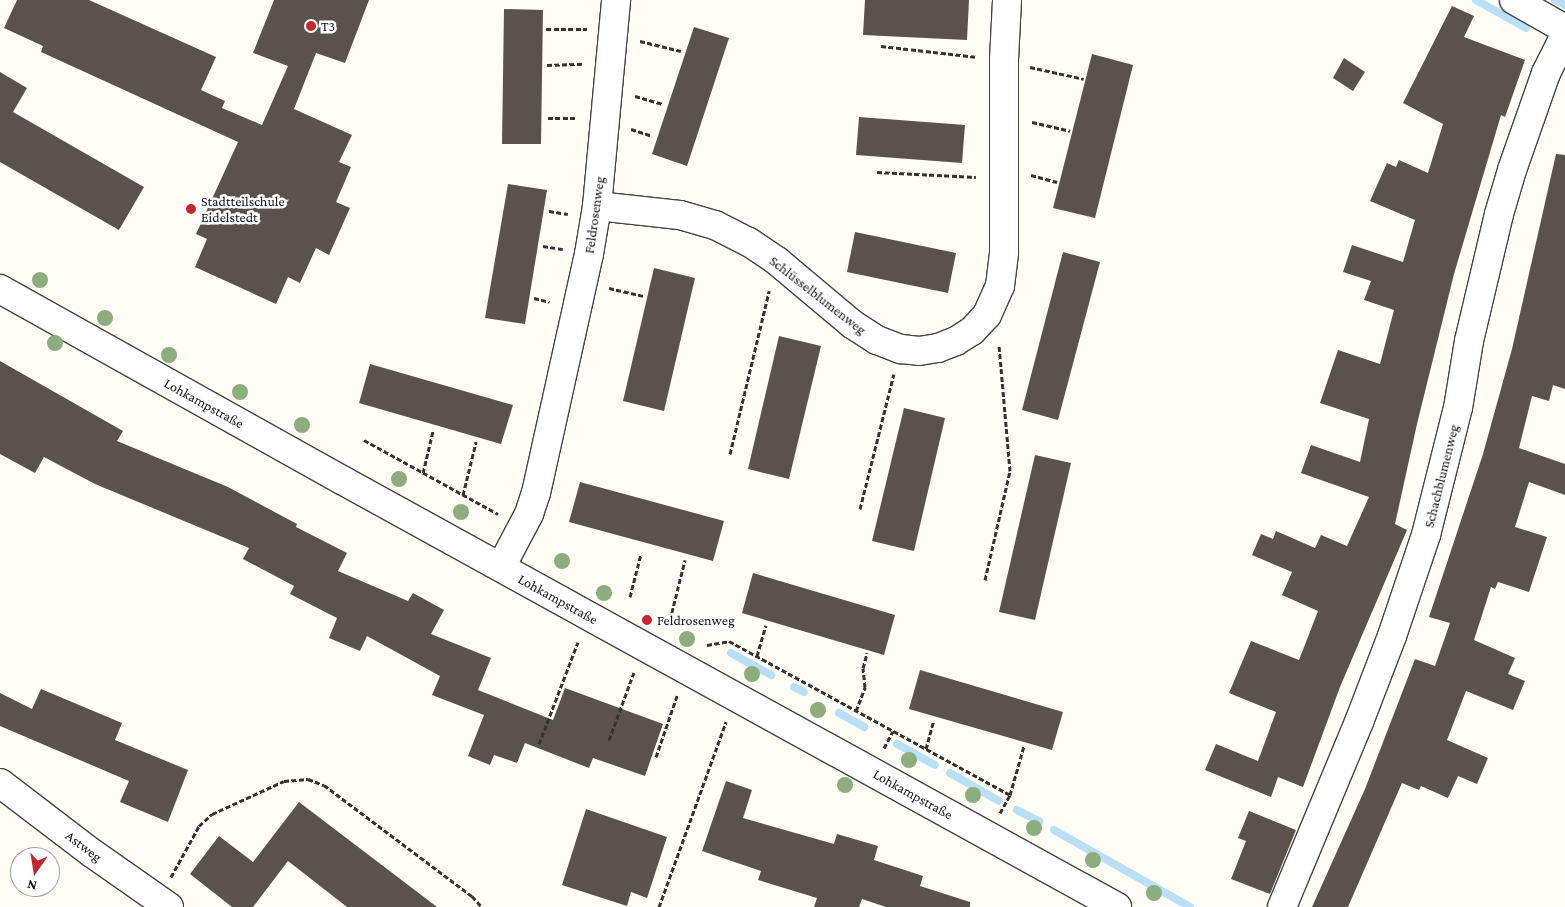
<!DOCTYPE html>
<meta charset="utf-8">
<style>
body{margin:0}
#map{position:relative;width:1565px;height:907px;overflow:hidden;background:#fffdf5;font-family:"Crimson Pro",serif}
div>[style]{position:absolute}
.stream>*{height:8px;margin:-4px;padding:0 4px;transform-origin:4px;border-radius:4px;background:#b9e0f7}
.building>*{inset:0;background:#5a524d}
.path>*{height:3px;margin-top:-1.5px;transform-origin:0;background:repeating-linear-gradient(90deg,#333 0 5px,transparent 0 7.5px)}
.roads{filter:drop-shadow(1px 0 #444) drop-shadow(-1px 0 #444) drop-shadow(0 1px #444) drop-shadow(0 -1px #444)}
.minor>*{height:28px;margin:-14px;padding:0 14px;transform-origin:14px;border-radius:14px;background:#fff}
.trees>*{width:16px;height:16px;margin:-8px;border-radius:50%;background:#8dad7f}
.dots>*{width:14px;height:14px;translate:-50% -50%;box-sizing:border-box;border:2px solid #fff;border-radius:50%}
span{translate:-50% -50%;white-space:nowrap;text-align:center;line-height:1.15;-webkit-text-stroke:5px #fff;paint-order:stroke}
.poi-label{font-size:14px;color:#111}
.left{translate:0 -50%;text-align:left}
.street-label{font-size:14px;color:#111}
.north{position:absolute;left:10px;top:847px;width:50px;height:50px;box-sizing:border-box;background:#fff;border:1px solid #a0a0a0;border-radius:50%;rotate:193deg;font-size:14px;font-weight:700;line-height:20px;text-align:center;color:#111}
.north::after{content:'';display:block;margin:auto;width:18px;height:22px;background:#c4262e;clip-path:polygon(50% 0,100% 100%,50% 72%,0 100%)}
</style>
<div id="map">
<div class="stream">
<i style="left:1476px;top:0;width:57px;rotate:29.2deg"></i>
<i style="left:1555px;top:0;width:11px;rotate:27deg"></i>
<i style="left:731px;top:653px;width:46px;rotate:28.8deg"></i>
<i style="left:794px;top:687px;width:11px;rotate:27deg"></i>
<i style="left:839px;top:713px;width:29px;rotate:29deg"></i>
<i style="left:897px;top:744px;width:43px;rotate:28.9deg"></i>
<i style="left:950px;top:773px;width:56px;rotate:29.7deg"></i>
<i style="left:1017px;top:810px;width:25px;rotate:27deg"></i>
<i style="left:1054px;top:830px;width:156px;rotate:29.5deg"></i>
</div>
<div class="building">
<i style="clip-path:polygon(17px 0,89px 0,216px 57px,201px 90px,225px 101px,222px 108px,262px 125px,288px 66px,253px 53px,274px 0,369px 0,345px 63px,316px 53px,294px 109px,352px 135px,339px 162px,351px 167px,336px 202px,350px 208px,329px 255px,316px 248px,300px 283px,288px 277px,276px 304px,195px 267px,207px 239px,196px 234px,238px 142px,41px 52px,43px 46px,4px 28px)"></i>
<i style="clip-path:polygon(865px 0,969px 0,967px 40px,863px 35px)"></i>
<i style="clip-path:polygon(1452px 6px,1474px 16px,1464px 37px,1525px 60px,1505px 117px,1501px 115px,1454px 274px,1417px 424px,1395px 524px,1407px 530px,1340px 687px,1303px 787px,1278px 777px,1271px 797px,1205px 770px,1216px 744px,1258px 761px,1276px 712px,1229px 693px,1251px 641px,1299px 660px,1318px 611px,1282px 595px,1292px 572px,1252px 555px,1261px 534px,1273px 539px,1276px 531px,1315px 548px,1321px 535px,1347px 546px,1369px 497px,1301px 473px,1311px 445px,1360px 462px,1369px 419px,1320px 403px,1338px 350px,1380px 364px,1394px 310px,1364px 300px,1371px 281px,1343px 272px,1352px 245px,1403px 262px,1415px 220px,1370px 201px,1387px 163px,1396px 167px,1399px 160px,1428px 173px,1443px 124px,1403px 103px)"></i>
<i style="clip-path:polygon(504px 9px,543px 10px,541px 144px,502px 144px)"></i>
<i style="clip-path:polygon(694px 27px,729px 38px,687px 166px,652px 154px)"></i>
<i style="clip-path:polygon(1092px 54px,1133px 65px,1095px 218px,1053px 208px)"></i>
<i style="clip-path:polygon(1344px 58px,1365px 72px,1353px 91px,1333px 78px)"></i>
<i style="clip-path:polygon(0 72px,27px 88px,13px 112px,144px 187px,119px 230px,0 162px)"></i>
<i style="clip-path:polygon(859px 117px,965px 125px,962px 163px,856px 155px)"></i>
<i style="clip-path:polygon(1556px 154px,1565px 155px,1565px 389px,1553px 385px,1549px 401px,1532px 396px,1519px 448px,1565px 464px,1565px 495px,1529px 482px,1515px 527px,1547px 537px,1529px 592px,1498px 582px,1495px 589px,1491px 587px,1474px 640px,1515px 658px,1508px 674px,1525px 681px,1513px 710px,1466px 691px,1447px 740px,1488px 758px,1477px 784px,1458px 776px,1448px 798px,1421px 786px,1419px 790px,1402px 783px,1348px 907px,1312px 907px,1365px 789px,1415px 659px,1435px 666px,1450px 623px,1429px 617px,1483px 454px,1512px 349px)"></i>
<i style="clip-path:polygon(508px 184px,547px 190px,525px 324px,485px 318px)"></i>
<i style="clip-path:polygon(855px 232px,956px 253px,948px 293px,847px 272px)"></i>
<i style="clip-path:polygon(1063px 252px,1100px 262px,1058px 420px,1022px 410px)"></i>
<i style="clip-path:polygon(654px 268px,695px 278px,664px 411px,623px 401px)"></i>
<i style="clip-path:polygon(779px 336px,821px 346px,789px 479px,748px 469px)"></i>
<i style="clip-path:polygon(0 361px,123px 431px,117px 441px,228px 487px,297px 524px,296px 527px,347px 553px,338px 571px,408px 601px,413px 593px,444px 610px,431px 634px,491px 658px,478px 690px,553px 720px,565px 688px,663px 724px,645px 776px,593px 758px,589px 768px,525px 743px,517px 763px,494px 755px,490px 765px,468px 756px,484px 715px,432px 695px,440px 676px,367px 636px,360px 651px,329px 638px,337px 618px,290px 594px,294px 586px,243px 559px,249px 548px,95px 484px,44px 457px,35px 473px,0 454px)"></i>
<i style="clip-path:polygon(370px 364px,513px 405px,501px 444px,359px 403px)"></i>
<i style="clip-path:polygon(904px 408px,945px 418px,914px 551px,872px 541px)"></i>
<i style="clip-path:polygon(1035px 455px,1071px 463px,1035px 620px,999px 612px)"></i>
<i style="clip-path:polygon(580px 482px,724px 521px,713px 561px,569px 522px)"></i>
<i style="clip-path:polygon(753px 573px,895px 615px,884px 655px,742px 613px)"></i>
<i style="clip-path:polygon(920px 670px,1063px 712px,1052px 750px,909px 709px)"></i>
<i style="clip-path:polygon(41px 689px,122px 723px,115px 740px,188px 770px,168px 822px,120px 802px,129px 781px,0 726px,0 693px,32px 709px)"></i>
<i style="clip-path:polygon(726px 781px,752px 790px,743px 818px,834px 844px,837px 834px,878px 846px,874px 860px,923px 876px,920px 886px,970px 902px,970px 907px,886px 907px,862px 899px,859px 907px,814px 907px,817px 898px,758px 880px,761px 871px,702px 851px)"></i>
<i style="clip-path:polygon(299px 802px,437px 907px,347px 907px,288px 861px,253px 907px,232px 907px,190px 874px,219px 836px,253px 862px)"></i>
<i style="clip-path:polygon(586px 809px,667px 837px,647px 898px,631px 892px,627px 906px,562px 885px)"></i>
<i style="clip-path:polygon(1249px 811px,1296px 830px,1270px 894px,1231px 879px,1246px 841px,1238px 838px)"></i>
</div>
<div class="path">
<i style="left:546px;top:29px;width:41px"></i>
<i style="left:640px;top:41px;width:42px;rotate:13.7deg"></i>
<i style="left:881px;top:46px;width:97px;rotate:6.5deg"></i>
<i style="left:547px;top:65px;width:37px;rotate:-2deg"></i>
<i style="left:1030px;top:67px;width:55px;rotate:12.5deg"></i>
<i style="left:635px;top:96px;width:29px;rotate:16deg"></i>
<i style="left:548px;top:118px;width:29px"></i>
<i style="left:1032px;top:122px;width:39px;rotate:13deg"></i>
<i style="left:631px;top:129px;width:22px;rotate:18deg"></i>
<i style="left:877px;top:172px;width:99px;rotate:2.9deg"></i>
<i style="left:1031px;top:175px;width:27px;rotate:15deg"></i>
<i style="left:549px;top:211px;width:19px;rotate:9deg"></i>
<i style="left:543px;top:246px;width:20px;rotate:9deg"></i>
<i style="left:609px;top:288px;width:35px;rotate:13deg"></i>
<i style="left:534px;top:298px;width:16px;rotate:14deg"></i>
<i style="left:364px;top:440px;width:153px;rotate:28.9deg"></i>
<i style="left:730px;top:454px;width:168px;rotate:-76.5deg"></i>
<i style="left:423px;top:473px;width:43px;rotate:-76.6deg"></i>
<i style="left:463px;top:495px;width:55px;rotate:-76.2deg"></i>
<i style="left:860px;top:509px;width:139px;rotate:-75.9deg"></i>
<i style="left:985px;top:580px;width:112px;rotate:-77.1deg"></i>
<i style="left:1010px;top:471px;width:127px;rotate:-95deg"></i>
<i style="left:630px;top:597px;width:44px;rotate:-75.7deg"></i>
<i style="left:670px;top:620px;width:62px;rotate:-76deg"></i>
<i style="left:707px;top:645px;width:22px;rotate:-10deg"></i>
<i style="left:729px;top:641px;width:320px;rotate:28.7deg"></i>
<i style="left:757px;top:656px;width:32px;rotate:-74deg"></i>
<i style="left:856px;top:711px;width:26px;rotate:-69deg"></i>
<i style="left:865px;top:687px;width:19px;rotate:-96deg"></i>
<i style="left:863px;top:668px;width:16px;rotate:-75deg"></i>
<i style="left:609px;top:740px;width:72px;rotate:-69.8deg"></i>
<i style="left:539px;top:744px;width:109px;rotate:-69.1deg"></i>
<i style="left:884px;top:748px;width:19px;rotate:-62deg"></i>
<i style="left:926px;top:749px;width:30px;rotate:-75deg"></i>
<i style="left:656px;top:757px;width:65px;rotate:-71deg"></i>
<i style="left:1000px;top:813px;width:21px;rotate:-61deg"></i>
<i style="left:1010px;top:795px;width:51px;rotate:-74.1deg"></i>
<i style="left:171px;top:877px;width:58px;rotate:-61.2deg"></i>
<i style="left:199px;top:826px;width:18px;rotate:-43deg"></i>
<i style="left:212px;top:814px;width:79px;rotate:-24.6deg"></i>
<i style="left:284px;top:781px;width:24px;rotate:-5deg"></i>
<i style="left:308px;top:779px;width:17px;rotate:21deg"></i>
<i style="left:324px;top:785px;width:185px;rotate:36.9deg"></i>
<i style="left:472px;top:896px;width:15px;rotate:48deg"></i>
<i style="left:659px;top:907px;width:197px;rotate:-70.1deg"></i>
</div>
<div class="roads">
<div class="minor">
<i style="left:1514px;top:0;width:59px;rotate:29.6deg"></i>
<i style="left:597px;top:206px;width:83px;rotate:6.2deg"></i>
<i style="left:680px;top:215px;width:36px;rotate:16deg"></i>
<i style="left:715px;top:225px;width:38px;rotate:27deg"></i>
<i style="left:749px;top:242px;width:34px;rotate:34deg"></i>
<i style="left:777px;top:261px;width:98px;rotate:40deg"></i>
<i style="left:852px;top:324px;width:30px;rotate:33deg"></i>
<i style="left:877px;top:340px;width:26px;rotate:21deg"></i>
<i style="left:901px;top:349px;width:18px;rotate:6deg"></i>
<i style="left:919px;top:351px;width:19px;rotate:-9deg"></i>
<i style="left:938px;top:348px;width:19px;rotate:-21deg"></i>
<i style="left:956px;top:341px;width:19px;rotate:-32deg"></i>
<i style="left:972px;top:331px;width:22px;rotate:-47deg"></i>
<i style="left:987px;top:315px;width:32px;rotate:-66deg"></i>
<i style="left:1000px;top:286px;width:34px;rotate:-83deg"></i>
<i style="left:1004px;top:252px;width:192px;rotate:-90deg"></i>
<i style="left:1004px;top:60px;width:60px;rotate:-87.1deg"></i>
<i style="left:0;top:289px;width:392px;rotate:29.2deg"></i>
<i style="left:342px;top:480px;width:885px;rotate:28.85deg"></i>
<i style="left:501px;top:567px;width:60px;rotate:-62.2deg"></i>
<i style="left:529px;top:514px;width:22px;rotate:-72deg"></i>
<i style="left:536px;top:493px;width:245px;rotate:-77.5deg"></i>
<i style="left:589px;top:254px;width:49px;rotate:-80.5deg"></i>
<i style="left:597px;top:206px;width:207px;rotate:-84.7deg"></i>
<i style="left:0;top:783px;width:116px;rotate:37.3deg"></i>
<i style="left:92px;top:853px;width:94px;rotate:35deg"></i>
<i style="left:1282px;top:907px;width:200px;rotate:-67.4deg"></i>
<i style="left:1359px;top:722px;width:92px;rotate:-69deg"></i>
<i style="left:1392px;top:636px;width:107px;rotate:-71.4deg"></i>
<i style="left:1426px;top:535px;width:131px;rotate:-75.9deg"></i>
<i style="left:1458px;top:408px;width:68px;rotate:-80.7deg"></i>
<i style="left:1469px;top:341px;width:130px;rotate:-76.7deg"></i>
<i style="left:1499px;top:214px;width:46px;rotate:-73.5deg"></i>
<i style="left:1512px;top:170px;width:103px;rotate:-70.7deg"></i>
<i style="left:1546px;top:73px;width:42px;rotate:-63.4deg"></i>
</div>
</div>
<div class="trees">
<i style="left:40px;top:280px"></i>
<i style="left:105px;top:318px"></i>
<i style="left:55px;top:343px"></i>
<i style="left:169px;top:355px"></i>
<i style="left:240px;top:392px"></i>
<i style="left:302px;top:425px"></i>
<i style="left:399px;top:479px"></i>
<i style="left:461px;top:512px"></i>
<i style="left:562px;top:561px"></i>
<i style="left:604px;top:593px"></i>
<i style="left:687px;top:639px"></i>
<i style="left:752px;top:674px"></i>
<i style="left:818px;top:710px"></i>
<i style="left:909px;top:760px"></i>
<i style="left:845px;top:785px"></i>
<i style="left:973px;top:795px"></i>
<i style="left:1034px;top:828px"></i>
<i style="left:1093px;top:860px"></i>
<i style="left:1154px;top:893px"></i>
</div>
<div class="dots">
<i style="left:311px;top:26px;background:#c4262e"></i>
<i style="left:191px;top:209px;background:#c4262e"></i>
<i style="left:647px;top:620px;background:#c4262e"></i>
</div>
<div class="poi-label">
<span class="left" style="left:321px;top:26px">T3</span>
<span class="left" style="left:201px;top:209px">Stadtteilschule<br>Eidelstedt</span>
<span class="left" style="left:657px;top:620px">Feldrosenweg</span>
</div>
<div class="street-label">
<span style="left:594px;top:215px;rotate:-82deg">Feldrosenweg</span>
<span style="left:818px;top:295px;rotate:38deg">Schlüsselblumenweg</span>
<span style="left:204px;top:403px;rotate:29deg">Lohkampstraße</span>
<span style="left:1441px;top:476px;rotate:-76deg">Schachblumenweg</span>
<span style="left:558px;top:599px;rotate:29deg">Lohkampstraße</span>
<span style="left:913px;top:794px;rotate:29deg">Lohkampstraße</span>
<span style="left:84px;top:846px;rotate:37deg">Astweg</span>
</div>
<div class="north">N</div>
</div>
